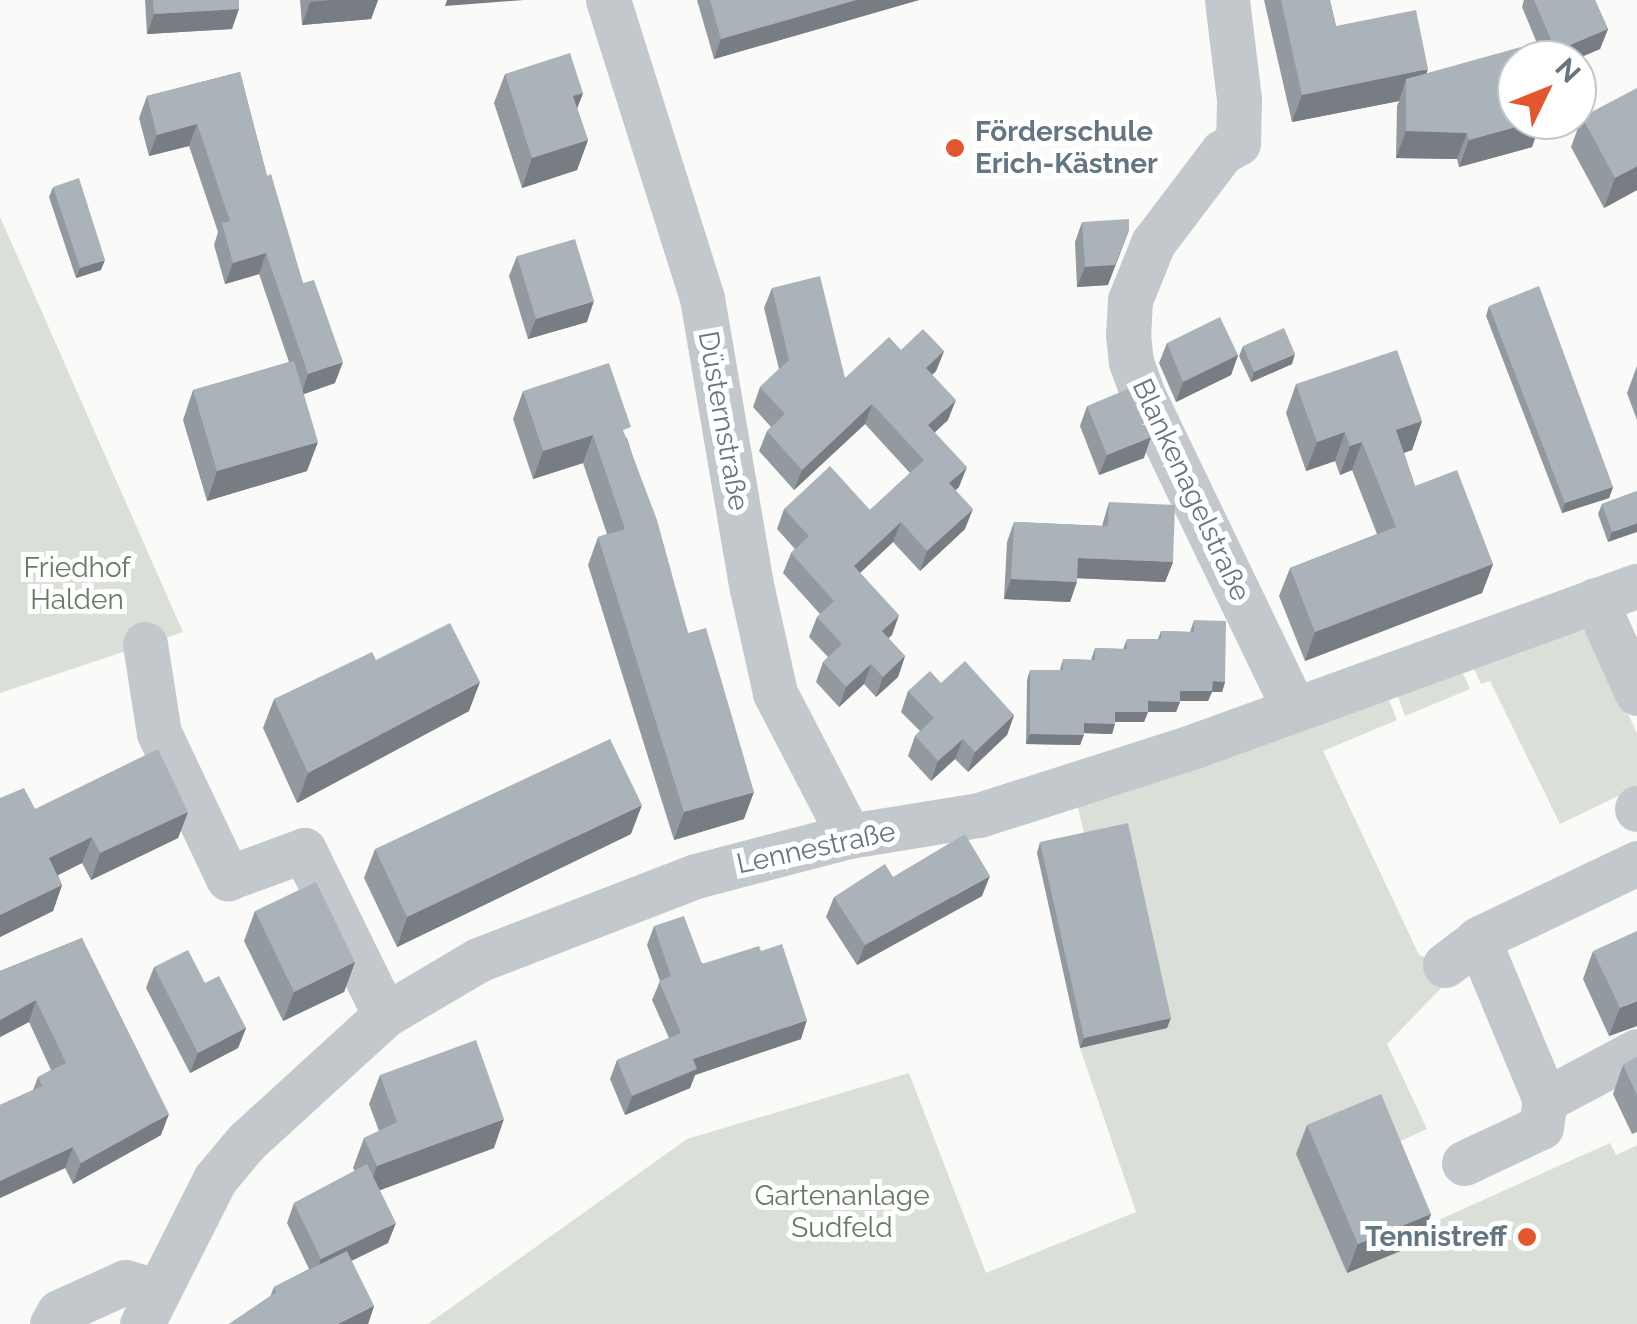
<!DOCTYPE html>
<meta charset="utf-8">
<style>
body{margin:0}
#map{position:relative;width:1637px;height:1324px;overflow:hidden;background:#fafaf8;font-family:Raleway,sans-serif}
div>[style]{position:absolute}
.green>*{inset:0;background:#dadfd7}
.minor>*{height:45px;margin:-22.5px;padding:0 22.5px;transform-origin:22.5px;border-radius:22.5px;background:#c3c8cc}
.wall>*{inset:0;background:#929a9f}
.shaded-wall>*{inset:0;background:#777d82}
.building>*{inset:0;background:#aab3b9}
.dots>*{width:28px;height:28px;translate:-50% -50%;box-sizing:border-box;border:5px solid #fff;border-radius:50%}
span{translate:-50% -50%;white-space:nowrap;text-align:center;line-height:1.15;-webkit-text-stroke:10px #fff;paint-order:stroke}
.poi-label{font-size:28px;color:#657683;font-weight:700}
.left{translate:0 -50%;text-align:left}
.right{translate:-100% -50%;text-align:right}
.street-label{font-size:28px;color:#657683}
.park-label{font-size:28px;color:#687a64}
.north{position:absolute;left:1497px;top:40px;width:100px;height:100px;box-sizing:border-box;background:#fff;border:2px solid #c1c8cd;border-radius:50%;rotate:47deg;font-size:28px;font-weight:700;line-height:40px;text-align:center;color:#657683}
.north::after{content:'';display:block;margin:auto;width:35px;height:45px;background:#e4572e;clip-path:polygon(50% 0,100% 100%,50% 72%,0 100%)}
</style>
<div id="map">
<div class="green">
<i style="clip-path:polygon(0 217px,183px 632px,0 693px)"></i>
<i style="clip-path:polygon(1582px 629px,1592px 638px,1637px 733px,1637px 787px,1560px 824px,1490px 681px,1481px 684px,1472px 665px)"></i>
<i style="clip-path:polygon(1461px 669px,1470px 689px,1405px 716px,1398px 696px)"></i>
<i style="clip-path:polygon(1389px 700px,1397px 720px,1323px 751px,1419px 955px,1445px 965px,1449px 980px,1387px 1044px,1427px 1129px,1381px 1150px,1297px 1154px,1348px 1273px,1420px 1243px,1414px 1231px,1610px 1143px,1616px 1155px,1637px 1145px,1637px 1324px,428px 1324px,687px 1139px,909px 1073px,986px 1273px,1136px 1212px,1080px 1048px,1167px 1028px,1086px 841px,1075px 796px)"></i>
</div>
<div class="minor">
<i style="left:608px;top:0;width:312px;rotate:72.5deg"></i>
<i style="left:702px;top:298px;width:295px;rotate:80.3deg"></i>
<i style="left:752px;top:589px;width:107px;rotate:77.5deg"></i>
<i style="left:775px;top:693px;width:161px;rotate:62.6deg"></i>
<i style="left:1227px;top:0;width:100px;rotate:83.1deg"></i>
<i style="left:1239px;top:99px;width:44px;rotate:91.3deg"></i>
<i style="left:1238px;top:143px;width:18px;rotate:151deg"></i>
<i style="left:1222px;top:152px;width:114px;rotate:127.2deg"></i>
<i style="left:1153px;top:243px;width:61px;rotate:112deg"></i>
<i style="left:1130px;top:300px;width:34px;rotate:93deg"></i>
<i style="left:1128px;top:334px;width:28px;rotate:84deg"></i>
<i style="left:1131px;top:362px;width:35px;rotate:70deg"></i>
<i style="left:1143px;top:395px;width:348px;rotate:64.3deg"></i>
<i style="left:1595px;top:600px;width:102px;rotate:65.7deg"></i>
<i style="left:145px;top:644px;width:90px;rotate:81.1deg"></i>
<i style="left:159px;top:733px;width:161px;rotate:64.6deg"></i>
<i style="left:228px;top:878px;width:81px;rotate:-20.2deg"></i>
<i style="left:304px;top:850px;width:184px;rotate:63.9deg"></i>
<i style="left:1637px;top:809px;width:1px;rotate:-90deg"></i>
<i style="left:1478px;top:939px;width:174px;rotate:67.4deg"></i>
<i style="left:1445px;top:965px;width:46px;rotate:-37.1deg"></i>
<i style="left:1482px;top:937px;width:172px;rotate:-25.5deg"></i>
<i style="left:1464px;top:1163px;width:85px;rotate:-25.1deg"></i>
<i style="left:1541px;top:1127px;width:27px;rotate:-82deg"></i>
<i style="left:1545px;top:1100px;width:104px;rotate:-28deg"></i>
<i style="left:52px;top:1324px;width:14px;rotate:-60deg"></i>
<i style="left:59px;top:1312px;width:72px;rotate:-24.4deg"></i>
<i style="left:125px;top:1282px;width:33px;rotate:16deg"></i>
<i style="left:142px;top:1324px;width:162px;rotate:-63.3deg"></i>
<i style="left:215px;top:1179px;width:48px;rotate:-50deg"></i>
<i style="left:246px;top:1142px;width:188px;rotate:-42.4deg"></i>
<i style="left:385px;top:1015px;width:108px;rotate:-30.6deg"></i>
<i style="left:478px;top:960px;width:234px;rotate:-21.1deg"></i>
<i style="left:696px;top:876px;width:158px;rotate:-14.7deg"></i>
<i style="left:849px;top:836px;width:132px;rotate:-9.2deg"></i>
<i style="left:979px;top:815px;width:46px;rotate:-17.7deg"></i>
<i style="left:1023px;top:801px;width:183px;rotate:-17.8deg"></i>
<i style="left:1197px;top:745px;width:468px;rotate:-19.9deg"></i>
</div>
<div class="wall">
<i style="clip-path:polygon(145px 0,239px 0,232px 29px,147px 34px)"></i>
<i style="clip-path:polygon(300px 0,378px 0,371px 19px,302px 25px)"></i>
<i style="clip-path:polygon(697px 0,919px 0,714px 59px)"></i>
<i style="clip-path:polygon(1264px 0,1330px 0,1336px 26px,1427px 73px,1541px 120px,1532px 147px,1459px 167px,1457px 159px,1396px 158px,1397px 106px,1399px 101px,1292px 122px)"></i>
<i style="clip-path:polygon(1524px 0,1595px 0,1608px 29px,1600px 49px,1574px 60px,1544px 60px,1522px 7px)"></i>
<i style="clip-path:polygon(240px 72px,267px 176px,335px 383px,304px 394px,307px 471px,207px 501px,183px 420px,193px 390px,289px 362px,259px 274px,225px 284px,214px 245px,218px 232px,189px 146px,149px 156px,139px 118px,147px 96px)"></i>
<i style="clip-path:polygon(505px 74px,583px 93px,577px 108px,588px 140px,577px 170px,522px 188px,494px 103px)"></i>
<i style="clip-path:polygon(1582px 117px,1637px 190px,1604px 208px,1571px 147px)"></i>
<i style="clip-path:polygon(53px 187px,101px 270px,76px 278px,49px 197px)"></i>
<i style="clip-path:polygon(1082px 222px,1108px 285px,1077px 287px,1075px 242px)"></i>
<i style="clip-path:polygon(517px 256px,587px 322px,528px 339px,509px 276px)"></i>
<i style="clip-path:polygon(772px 288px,845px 378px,901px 350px,944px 351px,936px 371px,932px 375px,948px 420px,935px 432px,959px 487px,955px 490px,965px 529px,920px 571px,893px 542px,860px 573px,892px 635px,888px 638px,905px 656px,898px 677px,876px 697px,864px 684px,839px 707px,816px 682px,823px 662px,828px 657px,809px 637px,817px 617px,820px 614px,783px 573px,791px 553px,795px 549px,777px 529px,784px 509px,870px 510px,910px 473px,865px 424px,794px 490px,759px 451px,767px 431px,771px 427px,753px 407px,760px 387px,779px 369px,764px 308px)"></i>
<i style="clip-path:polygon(1489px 306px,1613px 487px,1609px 498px,1562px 513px,1486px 316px)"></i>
<i style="clip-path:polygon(1167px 343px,1238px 355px,1231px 375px,1176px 402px,1159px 363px)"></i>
<i style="clip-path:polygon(1243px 346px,1292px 364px,1251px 382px,1239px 356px)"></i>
<i style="clip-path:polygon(1637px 366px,1637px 420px,1627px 393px)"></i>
<i style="clip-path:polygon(1296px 384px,1422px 421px,1412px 450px,1404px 453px,1415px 486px,1493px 564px,1482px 593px,1305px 661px,1279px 596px,1290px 568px,1377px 534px,1352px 470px,1340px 475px,1335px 461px,1306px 471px,1286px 413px)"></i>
<i style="clip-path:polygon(523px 391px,627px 438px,688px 633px,744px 819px,674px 840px,588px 565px,598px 537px,607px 534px,583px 463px,533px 479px,513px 419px)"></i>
<i style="clip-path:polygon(1087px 406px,1144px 458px,1099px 475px,1080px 426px)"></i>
<i style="clip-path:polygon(1637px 491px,1608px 542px,1598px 514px,1602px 504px)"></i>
<i style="clip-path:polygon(1109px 502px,1173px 562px,1165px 582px,1077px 578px,1070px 602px,1004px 599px,1007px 542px,1014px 522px,1102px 526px)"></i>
<i style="clip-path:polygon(1194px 620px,1225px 682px,1222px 692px,1212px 692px,1208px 701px,1180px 701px,1176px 712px,1148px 712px,1144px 722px,1115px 722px,1112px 734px,1084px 733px,1080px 745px,1026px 744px,1027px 680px,1030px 670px,1060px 670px,1063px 659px,1091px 660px,1095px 648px,1123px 649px,1127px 639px,1158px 639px,1161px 631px,1190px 632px)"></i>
<i style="clip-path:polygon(376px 660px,469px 711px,297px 803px,263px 728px,274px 699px)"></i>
<i style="clip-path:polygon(941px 683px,1014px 715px,1007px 735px,968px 772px,955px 759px,931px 781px,908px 756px,915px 736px,920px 731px,901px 712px,908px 691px)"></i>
<i style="clip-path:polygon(0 798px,35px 809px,188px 812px,178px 838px,91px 880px,82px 863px,58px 875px,62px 885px,53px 911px,0 937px)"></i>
<i style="clip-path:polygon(631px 834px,397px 947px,364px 878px,375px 849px)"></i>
<i style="clip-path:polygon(1040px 842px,1167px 1028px,1080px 1048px,1037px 853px)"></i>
<i style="clip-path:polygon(982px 896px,857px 965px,826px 917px,834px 897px)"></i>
<i style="clip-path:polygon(255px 911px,355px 962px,344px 992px,283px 1021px,244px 941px)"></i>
<i style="clip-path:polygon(654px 926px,801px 1039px,695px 1075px,690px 1088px,625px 1115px,610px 1079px,617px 1060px,669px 1038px,652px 1000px,660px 981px,647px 945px)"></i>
<i style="clip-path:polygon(82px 938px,161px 1135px,73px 1184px,65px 1168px,0 1198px,0 1105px,33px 1090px,38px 1077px,51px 1070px,29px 1022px,0 1037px,0 971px)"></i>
<i style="clip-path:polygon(1593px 951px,1637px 1026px,1609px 1036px,1583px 979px)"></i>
<i style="clip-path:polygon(154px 967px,205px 983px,246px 1028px,238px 1048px,190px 1073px,146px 988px)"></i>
<i style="clip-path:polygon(1637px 1057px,1637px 1132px,1632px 1134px,1613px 1094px,1623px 1065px)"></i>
<i style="clip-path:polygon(380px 1075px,494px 1148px,380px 1190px,388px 1243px,351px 1261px,374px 1306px,368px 1324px,229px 1324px,270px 1297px,274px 1287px,309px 1269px,287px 1223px,294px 1203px,355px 1171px,353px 1168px,364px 1138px,379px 1131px,369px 1104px)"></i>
<i style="clip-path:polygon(1307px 1125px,1431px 1214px,1420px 1243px,1347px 1273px,1296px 1154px)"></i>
</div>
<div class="shaded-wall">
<i style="clip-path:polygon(332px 0,378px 0,371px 19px,302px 25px,310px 2px)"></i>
<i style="clip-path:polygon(447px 0,524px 0,445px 6px)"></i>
<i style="clip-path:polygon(856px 0,919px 0,714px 59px,721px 39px)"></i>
<i style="clip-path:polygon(239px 9px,232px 29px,147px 34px,154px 14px)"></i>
<i style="clip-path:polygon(1608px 29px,1600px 49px,1574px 60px,1552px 60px,1556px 51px)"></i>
<i style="clip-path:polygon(1428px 69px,1419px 96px,1406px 79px,1399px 101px,1292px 122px,1302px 95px)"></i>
<i style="clip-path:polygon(583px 93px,572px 122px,573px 96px)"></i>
<i style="clip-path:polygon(1541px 120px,1532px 147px,1459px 167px,1469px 140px)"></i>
<i style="clip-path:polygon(197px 124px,189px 146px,149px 156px,157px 135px)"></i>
<i style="clip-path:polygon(1406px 131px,1467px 133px,1457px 159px,1396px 158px)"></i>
<i style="clip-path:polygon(588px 140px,577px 170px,522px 188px,532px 158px)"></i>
<i style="clip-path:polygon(1637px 166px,1637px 190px,1604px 208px,1615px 178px)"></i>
<i style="clip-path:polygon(1129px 230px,1108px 285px,1077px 287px,1085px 267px)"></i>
<i style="clip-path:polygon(266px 253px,259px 274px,225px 284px,233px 263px)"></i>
<i style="clip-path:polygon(105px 260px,101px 270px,76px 278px,80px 268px)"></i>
<i style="clip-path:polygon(594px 301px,587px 322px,528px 339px,536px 319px)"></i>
<i style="clip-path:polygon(944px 351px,936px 371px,918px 388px,926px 368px)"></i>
<i style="clip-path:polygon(1295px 354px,1292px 364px,1251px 382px,1254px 372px)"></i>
<i style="clip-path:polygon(1238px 355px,1231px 375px,1176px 402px,1183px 382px)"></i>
<i style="clip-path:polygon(343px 362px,335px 383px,301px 395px,308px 374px)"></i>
<i style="clip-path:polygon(956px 400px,948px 420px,921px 445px,928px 425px)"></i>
<i style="clip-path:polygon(872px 404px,865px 424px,794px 490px,802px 470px)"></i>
<i style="clip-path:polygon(1422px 421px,1412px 450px,1385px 459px,1396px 430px)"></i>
<i style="clip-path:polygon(1345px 432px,1335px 461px,1306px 471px,1317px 442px)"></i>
<i style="clip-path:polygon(593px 435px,583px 463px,533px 479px,543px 451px)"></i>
<i style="clip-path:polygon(1151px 437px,1144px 458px,1099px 475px,1107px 455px)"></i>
<i style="clip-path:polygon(318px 442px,307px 471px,207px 501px,217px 471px)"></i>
<i style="clip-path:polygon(1362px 442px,1352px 470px,1340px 475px,1350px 446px)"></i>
<i style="clip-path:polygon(967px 467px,959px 487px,942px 503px,949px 483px)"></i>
<i style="clip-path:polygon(1613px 487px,1609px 498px,1562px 513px,1565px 503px)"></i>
<i style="clip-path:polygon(973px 509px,965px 529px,920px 571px,927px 551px)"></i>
<i style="clip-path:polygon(901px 522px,893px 542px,846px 586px,854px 566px)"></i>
<i style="clip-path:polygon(1637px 523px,1637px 532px,1608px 542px,1612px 532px)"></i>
<i style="clip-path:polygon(1078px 558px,1173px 562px,1165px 582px,1071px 578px)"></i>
<i style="clip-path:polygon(1493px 564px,1482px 593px,1305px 661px,1315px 632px)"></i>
<i style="clip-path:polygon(1011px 579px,1077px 582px,1070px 602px,1004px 599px)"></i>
<i style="clip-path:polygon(899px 615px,892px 635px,874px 651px,882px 631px)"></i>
<i style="clip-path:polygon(905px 656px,898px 677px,876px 697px,883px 677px)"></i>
<i style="clip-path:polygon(871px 664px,864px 684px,839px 707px,846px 687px)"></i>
<i style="clip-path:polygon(1213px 681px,1225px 682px,1222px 692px,1212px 692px,1208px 701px,1176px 701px,1180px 691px)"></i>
<i style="clip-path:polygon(480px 682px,469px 711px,297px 803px,308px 773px)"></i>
<i style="clip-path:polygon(1148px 701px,1180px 702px,1176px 712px,1144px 712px)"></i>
<i style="clip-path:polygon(1115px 712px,1148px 712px,1144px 722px,1112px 722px)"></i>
<i style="clip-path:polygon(1014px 715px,1007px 735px,968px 772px,975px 752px)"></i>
<i style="clip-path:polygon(1084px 723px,1115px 724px,1112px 734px,1080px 733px)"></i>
<i style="clip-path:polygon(1030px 734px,1084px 735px,1080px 745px,1026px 744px)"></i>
<i style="clip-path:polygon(963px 739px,955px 759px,931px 781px,938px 761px)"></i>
<i style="clip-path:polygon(754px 792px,744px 819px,674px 840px,684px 812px)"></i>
<i style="clip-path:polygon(642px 805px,631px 834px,397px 947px,407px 917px)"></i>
<i style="clip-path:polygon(188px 812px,178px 838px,91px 880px,100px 853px)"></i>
<i style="clip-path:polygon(92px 837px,82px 863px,40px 884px,49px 858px)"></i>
<i style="clip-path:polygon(990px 876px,982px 896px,857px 965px,865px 945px)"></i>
<i style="clip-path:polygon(62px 885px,53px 911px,0 937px,0 915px)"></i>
<i style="clip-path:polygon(355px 962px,344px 992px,283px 1021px,294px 992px)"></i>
<i style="clip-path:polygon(36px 1000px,29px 1022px,0 1037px,0 1020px)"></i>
<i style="clip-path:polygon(1637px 1001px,1637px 1026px,1609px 1036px,1620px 1008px)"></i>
<i style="clip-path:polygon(1171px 1018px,1167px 1028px,1080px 1048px,1084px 1038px)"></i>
<i style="clip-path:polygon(807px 1020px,801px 1039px,695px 1075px,690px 1088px,625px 1115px,632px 1096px,693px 1059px)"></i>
<i style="clip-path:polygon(246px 1028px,238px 1048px,190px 1073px,198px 1053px)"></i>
<i style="clip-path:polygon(169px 1114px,161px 1135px,73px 1184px,81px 1163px)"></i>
<i style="clip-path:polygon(504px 1119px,494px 1148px,367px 1195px,377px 1166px)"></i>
<i style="clip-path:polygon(73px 1147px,65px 1168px,0 1198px,0 1181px)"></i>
<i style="clip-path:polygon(1431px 1214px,1420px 1243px,1347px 1273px,1358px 1244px)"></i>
<i style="clip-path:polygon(396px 1223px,388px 1243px,314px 1279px,321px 1259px)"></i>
<i style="clip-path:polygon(374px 1306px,368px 1324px,338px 1324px)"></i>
</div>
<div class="building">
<i style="clip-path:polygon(153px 0,239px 0,239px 9px,154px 14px)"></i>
<i style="clip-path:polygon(710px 0,856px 0,721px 39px)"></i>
<i style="clip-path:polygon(1281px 0,1330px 0,1336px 26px,1416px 10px,1428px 69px,1302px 95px)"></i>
<i style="clip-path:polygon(1534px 0,1595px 0,1608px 29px,1556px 51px)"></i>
<i style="clip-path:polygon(1521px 47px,1525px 60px,1517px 60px,1517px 120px,1541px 120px,1469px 140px,1467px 133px,1406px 131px,1406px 79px)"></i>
<i style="clip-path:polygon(570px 53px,583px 93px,573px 96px,588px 140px,532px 158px,505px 74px)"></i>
<i style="clip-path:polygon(240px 72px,267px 176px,271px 174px,303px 283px,314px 280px,343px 362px,308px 374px,266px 253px,233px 263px,222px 223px,230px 221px,197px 124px,157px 135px,147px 96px)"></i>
<i style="clip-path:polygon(1637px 88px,1637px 166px,1615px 178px,1582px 117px)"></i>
<i style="clip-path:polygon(79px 178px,105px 260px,80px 268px,53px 187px)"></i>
<i style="clip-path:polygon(1129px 219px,1129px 230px,1115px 265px,1085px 267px,1082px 222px)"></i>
<i style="clip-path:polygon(575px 239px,594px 301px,536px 319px,517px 256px)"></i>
<i style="clip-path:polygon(820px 276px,845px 378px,889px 337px,901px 350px,923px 329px,944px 351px,926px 368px,956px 400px,928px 425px,967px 467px,949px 483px,973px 509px,927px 551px,901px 522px,854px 566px,899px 615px,882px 631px,905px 656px,883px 677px,871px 664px,846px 687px,823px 662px,842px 644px,817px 617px,834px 601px,791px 553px,809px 536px,784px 509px,830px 466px,870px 510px,924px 460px,872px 404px,802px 470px,767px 431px,785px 414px,760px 387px,789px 360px,772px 288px)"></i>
<i style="clip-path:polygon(1539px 286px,1613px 487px,1565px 503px,1489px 306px)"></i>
<i style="clip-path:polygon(1220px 317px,1238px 355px,1183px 382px,1167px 343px)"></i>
<i style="clip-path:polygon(1284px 328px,1295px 354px,1254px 372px,1243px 346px)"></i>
<i style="clip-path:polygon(1397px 350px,1422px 421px,1396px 430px,1415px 486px,1457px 470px,1493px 564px,1315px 632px,1290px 568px,1396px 527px,1362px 442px,1350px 446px,1345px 432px,1317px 442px,1296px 384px)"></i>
<i style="clip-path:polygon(294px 361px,318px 442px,217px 471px,193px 390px)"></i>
<i style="clip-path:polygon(609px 363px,631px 427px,623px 430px,657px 520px,688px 633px,706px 628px,754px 792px,684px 812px,598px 537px,625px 529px,593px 435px,543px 451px,523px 391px)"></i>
<i style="clip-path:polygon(1128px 389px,1151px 437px,1107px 455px,1087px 406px)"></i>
<i style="clip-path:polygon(1637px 491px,1637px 523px,1612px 532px,1602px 504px)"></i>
<i style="clip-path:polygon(1109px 502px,1175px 505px,1173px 562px,1078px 558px,1077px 582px,1011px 579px,1014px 522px,1108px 526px)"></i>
<i style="clip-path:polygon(1194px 620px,1226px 621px,1225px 682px,1213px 681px,1212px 691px,1180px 691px,1180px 702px,1148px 701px,1148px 712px,1115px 712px,1115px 724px,1084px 723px,1084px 735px,1030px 734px,1030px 670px,1063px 670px,1063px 659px,1095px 660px,1095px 648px,1127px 649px,1127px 639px,1161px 639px,1161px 631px,1194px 632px)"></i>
<i style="clip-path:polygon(450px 623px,480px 682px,308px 773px,274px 699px,372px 652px,376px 660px)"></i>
<i style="clip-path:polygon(965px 661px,1014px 715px,975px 752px,963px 739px,938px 761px,915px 736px,934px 718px,908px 691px,930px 671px,941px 683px)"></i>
<i style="clip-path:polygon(610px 739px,642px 805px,407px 917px,375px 849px)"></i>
<i style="clip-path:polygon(158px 749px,188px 812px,100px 853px,92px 837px,49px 858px,62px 885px,0 915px,0 798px,24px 788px,35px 809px)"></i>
<i style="clip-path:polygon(1128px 823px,1171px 1018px,1084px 1038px,1040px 842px)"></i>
<i style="clip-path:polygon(965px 834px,990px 876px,865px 945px,834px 897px,885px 864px,893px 877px)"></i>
<i style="clip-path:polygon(316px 882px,355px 962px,294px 992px,255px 911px)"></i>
<i style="clip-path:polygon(684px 916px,702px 964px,759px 946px,761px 951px,782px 944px,807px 1020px,693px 1059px,697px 1069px,632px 1096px,617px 1060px,681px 1033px,659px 981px,671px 976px,654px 926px)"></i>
<i style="clip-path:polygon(1637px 931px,1637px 1001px,1620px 1008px,1593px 951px)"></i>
<i style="clip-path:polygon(82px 938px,169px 1114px,81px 1163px,73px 1147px,0 1181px,0 1105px,42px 1086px,38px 1077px,66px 1063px,36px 1000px,0 1020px,0 971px)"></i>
<i style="clip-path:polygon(188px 950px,205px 983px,219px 976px,246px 1028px,198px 1053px,154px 967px)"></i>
<i style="clip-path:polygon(476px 1040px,504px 1119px,377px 1166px,364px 1138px,397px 1122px,380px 1075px)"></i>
<i style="clip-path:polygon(1637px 1057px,1637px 1095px,1623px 1065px)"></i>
<i style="clip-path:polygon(1381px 1094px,1431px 1214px,1358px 1244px,1307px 1125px)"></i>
<i style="clip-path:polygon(367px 1164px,396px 1223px,321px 1259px,294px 1203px)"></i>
<i style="clip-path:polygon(347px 1251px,374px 1306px,338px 1324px,229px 1324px,276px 1292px,274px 1287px)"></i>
</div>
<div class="dots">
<i style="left:955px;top:148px;background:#e4572e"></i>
<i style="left:1527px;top:1237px;background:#e4572e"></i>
</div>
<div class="poi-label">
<span class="left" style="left:975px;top:148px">Förderschule<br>Erich-Kästner</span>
<span class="right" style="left:1507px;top:1237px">Tennistreff</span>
</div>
<div class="street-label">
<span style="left:723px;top:421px;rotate:80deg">Düsternstraße</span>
<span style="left:1191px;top:490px;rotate:65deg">Blankenagelstraße</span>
<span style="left:816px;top:848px;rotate:-12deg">Lennestraße</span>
</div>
<div class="park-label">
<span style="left:77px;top:584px">Friedhof<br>Halden</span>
<span style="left:842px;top:1212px">Gartenanlage<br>Sudfeld</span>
</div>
<div class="north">N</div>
</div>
